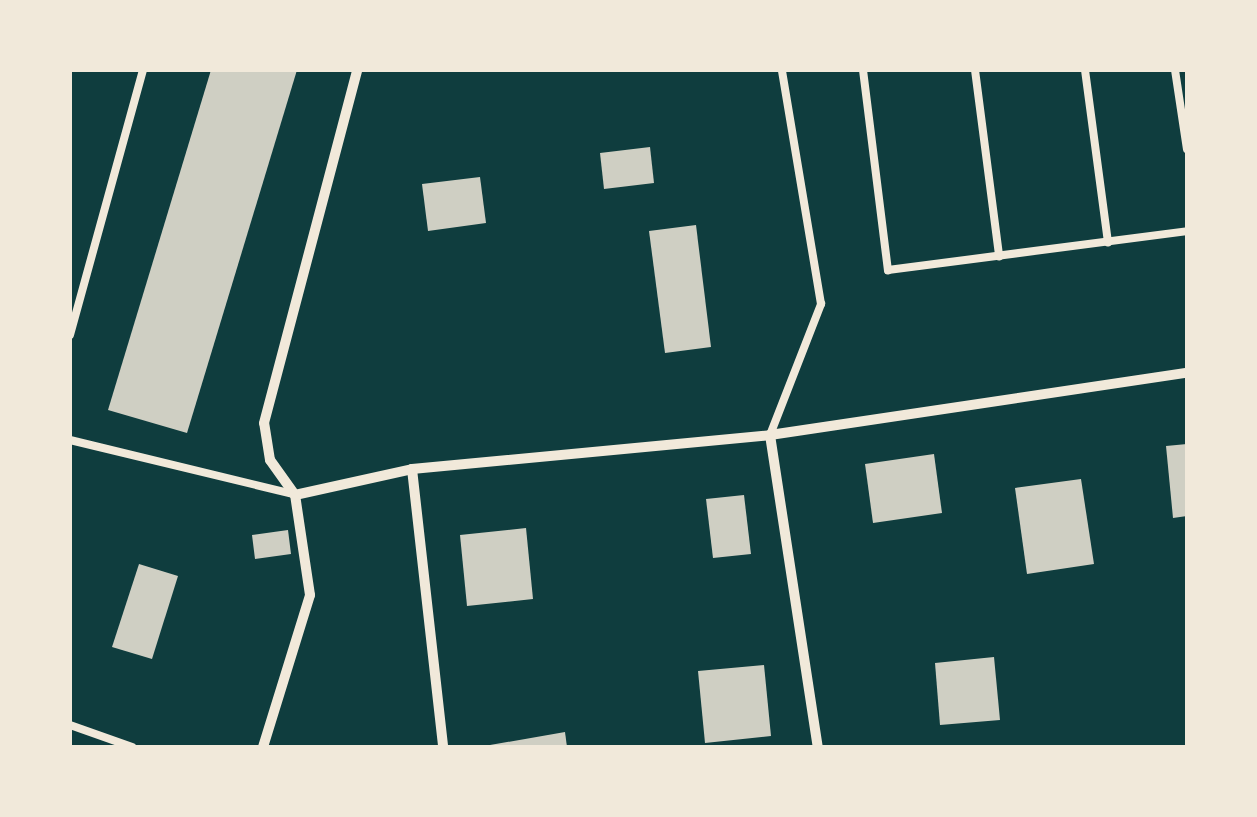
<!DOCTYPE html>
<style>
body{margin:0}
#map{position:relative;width:1257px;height:817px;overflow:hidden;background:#0f3d3e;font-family:"Alegreya Sans",sans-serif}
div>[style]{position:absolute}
.building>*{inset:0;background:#cfcfc3}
.service>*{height:8px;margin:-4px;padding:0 4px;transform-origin:4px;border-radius:4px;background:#f1e9da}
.minor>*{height:10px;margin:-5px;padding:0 5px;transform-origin:5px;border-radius:5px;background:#f1e9da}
span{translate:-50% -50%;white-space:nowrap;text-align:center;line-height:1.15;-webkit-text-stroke:10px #f1e9da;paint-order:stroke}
.frame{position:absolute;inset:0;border:72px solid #f1e9da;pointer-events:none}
</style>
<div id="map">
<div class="building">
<i style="clip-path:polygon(211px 70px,297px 70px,187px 433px,108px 410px)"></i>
<i style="clip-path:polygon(650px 147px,654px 183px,604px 189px,600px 153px)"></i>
<i style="clip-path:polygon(480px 177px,486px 223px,428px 231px,422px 184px)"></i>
<i style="clip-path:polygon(696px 225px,711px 347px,665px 353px,649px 231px)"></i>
<i style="clip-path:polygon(1187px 444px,1187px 516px,1173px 518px,1166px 446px)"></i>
<i style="clip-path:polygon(934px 454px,942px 513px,873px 523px,865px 464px)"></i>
<i style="clip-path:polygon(1081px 479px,1094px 564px,1027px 574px,1015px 488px)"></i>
<i style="clip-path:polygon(744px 495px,751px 554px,713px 558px,706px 499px)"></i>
<i style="clip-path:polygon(526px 528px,533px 599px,467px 606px,460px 535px)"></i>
<i style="clip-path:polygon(288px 530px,291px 554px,255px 559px,252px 535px)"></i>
<i style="clip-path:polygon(139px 564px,178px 576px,152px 659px,112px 647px)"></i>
<i style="clip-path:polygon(994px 657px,1000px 720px,940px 725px,935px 663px)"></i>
<i style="clip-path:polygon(764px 665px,771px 736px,705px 743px,698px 671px)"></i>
<i style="clip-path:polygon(565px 732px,567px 747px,491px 747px,490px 745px)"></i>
</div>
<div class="service">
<i style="left:863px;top:70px;width:202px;rotate:82.9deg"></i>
<i style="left:888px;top:270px;width:302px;rotate:-7.4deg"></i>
<i style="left:975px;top:70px;width:188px;rotate:82.6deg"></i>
<i style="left:1085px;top:70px;width:174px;rotate:82.4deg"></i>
<i style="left:1175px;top:70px;width:80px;rotate:81.4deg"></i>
<i style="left:70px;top:335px;width:275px;rotate:-74.6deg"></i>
<i style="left:770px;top:435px;width:141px;rotate:-68.7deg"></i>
<i style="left:821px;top:304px;width:237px;rotate:-99.5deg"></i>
<i style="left:70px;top:440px;width:230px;rotate:13.6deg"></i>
<i style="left:70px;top:725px;width:66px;rotate:19.5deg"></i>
</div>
<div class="minor">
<i style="left:770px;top:435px;width:316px;rotate:81.3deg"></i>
<i style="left:412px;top:469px;width:280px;rotate:83.6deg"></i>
<i style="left:295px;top:495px;width:120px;rotate:-12.5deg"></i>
<i style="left:412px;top:469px;width:360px;rotate:-5.4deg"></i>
<i style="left:770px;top:435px;width:422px;rotate:-8.5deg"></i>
<i style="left:263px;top:747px;width:159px;rotate:-72.8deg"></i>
<i style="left:310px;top:595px;width:101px;rotate:-98.5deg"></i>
<i style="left:295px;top:495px;width:43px;rotate:-125.5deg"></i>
<i style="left:270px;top:460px;width:37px;rotate:-99deg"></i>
<i style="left:264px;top:423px;width:365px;rotate:-75.2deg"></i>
</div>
<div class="frame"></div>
</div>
